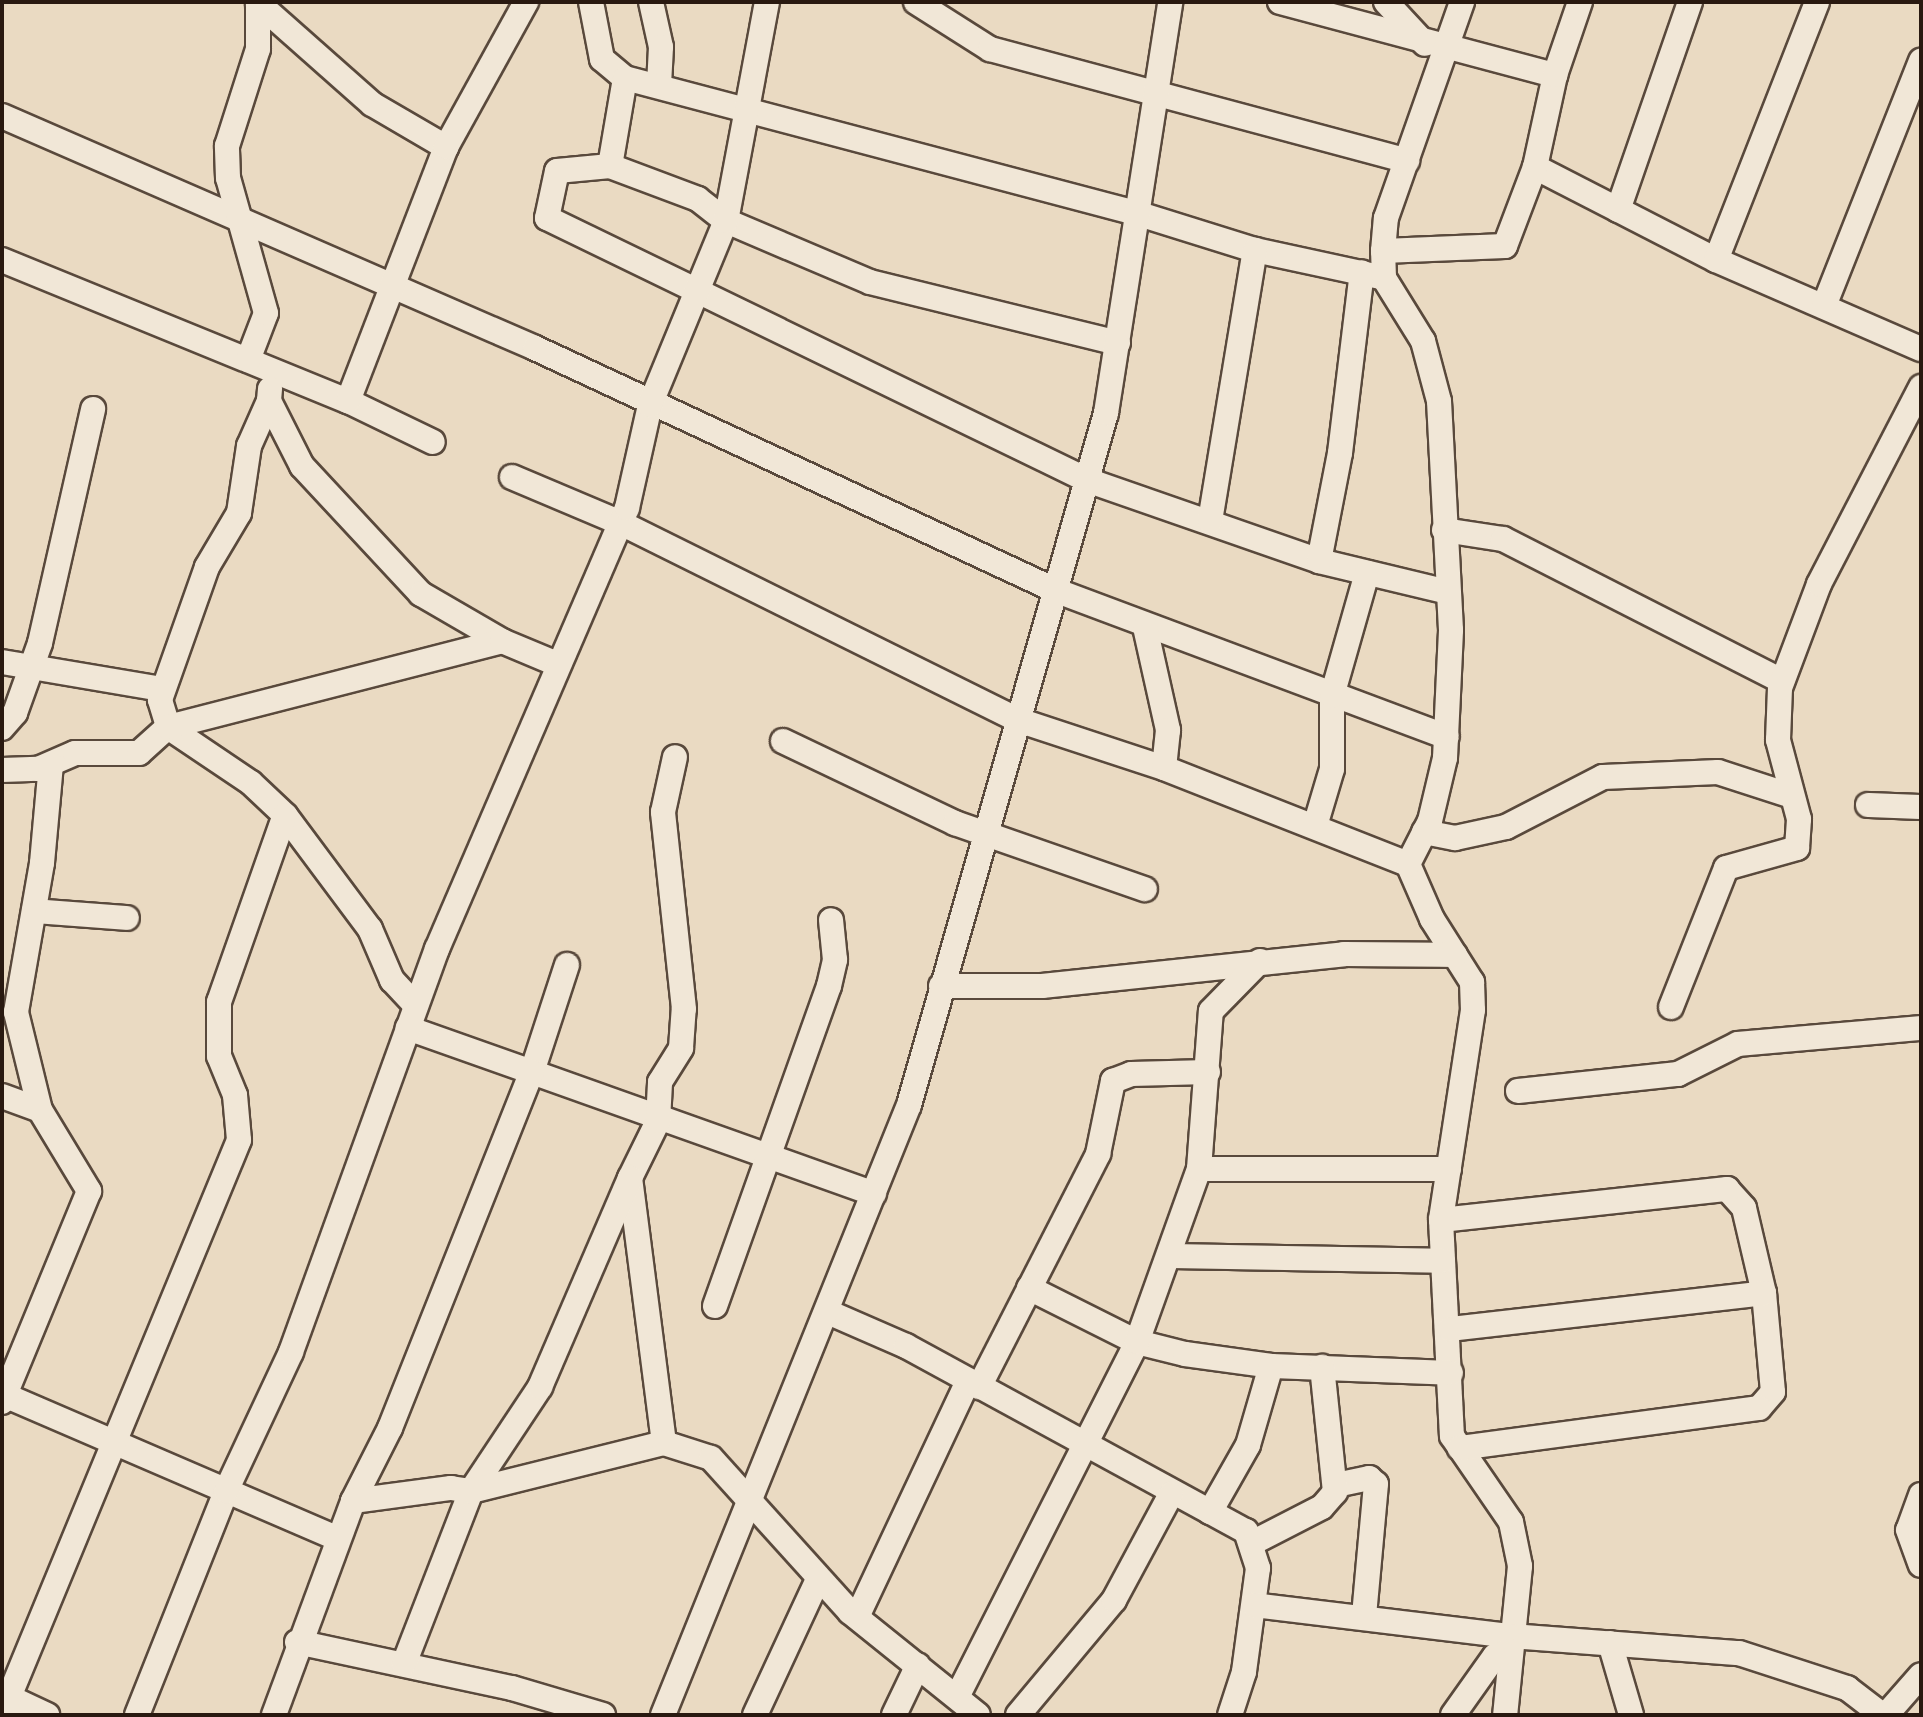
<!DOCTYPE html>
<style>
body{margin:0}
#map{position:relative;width:1923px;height:1717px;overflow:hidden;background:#eadac2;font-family:"IM FELL English",serif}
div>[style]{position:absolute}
.roads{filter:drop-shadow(2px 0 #59493c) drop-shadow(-2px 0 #59493c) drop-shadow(0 2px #59493c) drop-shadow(0 -2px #59493c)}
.minor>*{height:24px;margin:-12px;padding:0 12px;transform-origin:12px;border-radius:12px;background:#f1e7d7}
span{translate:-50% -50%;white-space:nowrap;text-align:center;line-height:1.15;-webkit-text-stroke:7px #f1e7d7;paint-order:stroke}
.frame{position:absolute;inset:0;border:4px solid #291910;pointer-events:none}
</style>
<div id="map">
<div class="roads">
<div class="minor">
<i style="left:591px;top:2px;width:58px;rotate:79.1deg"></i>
<i style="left:602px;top:59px;width:30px;rotate:40deg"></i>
<i style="left:651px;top:2px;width:46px;rotate:77.5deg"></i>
<i style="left:661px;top:47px;width:36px;rotate:93deg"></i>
<i style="left:916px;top:2px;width:88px;rotate:32.4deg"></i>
<i style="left:990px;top:49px;width:432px;rotate:15deg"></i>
<i style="left:1280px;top:2px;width:285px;rotate:14.9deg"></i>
<i style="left:1386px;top:2px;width:57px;rotate:47.1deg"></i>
<i style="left:258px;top:3px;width:152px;rotate:41.5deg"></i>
<i style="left:372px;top:104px;width:86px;rotate:30.2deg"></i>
<i style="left:2px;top:116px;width:581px;rotate:23.52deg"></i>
<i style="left:535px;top:348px;width:576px;rotate:24.96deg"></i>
<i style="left:1057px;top:591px;width:416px;rotate:20.5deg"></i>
<i style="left:610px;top:166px;width:53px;rotate:174.6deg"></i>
<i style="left:557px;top:171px;width:48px;rotate:102deg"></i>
<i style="left:547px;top:218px;width:600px;rotate:25.88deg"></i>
<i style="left:1087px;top:480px;width:246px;rotate:19.2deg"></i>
<i style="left:1319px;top:561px;width:129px;rotate:13.5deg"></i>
<i style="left:1535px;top:167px;width:203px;rotate:27.2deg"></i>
<i style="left:1716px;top:260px;width:223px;rotate:23.5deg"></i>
<i style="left:1618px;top:210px;width:220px;rotate:-70.9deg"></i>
<i style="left:1383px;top:251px;width:122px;rotate:-2.3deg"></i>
<i style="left:1505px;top:246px;width:85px;rotate:-69.2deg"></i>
<i style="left:1535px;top:167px;width:94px;rotate:-77.7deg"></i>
<i style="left:1555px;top:75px;width:77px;rotate:-71.1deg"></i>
<i style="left:2px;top:260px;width:374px;rotate:22.2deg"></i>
<i style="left:348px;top:401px;width:94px;rotate:25.8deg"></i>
<i style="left:1716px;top:260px;width:277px;rotate:-68.6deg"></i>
<i style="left:1824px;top:306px;width:264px;rotate:-68.4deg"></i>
<i style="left:1118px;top:343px;width:255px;rotate:-166.2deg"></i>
<i style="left:870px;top:282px;width:156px;rotate:-157deg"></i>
<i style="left:726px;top:221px;width:36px;rotate:-142deg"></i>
<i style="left:698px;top:199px;width:94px;rotate:-159.4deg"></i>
<i style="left:610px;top:166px;width:89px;rotate:-80.3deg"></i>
<i style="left:625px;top:78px;width:529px;rotate:14.8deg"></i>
<i style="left:1136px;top:213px;width:125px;rotate:17.3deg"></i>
<i style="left:1255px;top:250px;width:132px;rotate:12.2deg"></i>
<i style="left:248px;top:360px;width:50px;rotate:-69deg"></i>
<i style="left:266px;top:313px;width:140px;rotate:-105.7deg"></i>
<i style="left:228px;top:178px;width:32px;rotate:-92deg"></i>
<i style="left:227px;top:146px;width:102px;rotate:-72.3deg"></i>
<i style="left:258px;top:49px;width:47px;rotate:-90deg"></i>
<i style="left:270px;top:389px;width:12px;rotate:95deg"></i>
<i style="left:269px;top:401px;width:73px;rotate:63.1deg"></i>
<i style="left:302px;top:466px;width:175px;rotate:47.1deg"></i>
<i style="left:421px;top:594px;width:94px;rotate:30.1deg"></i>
<i style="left:269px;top:401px;width:49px;rotate:114deg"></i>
<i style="left:249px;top:446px;width:68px;rotate:98.5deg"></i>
<i style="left:239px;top:513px;width:63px;rotate:120.7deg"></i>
<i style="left:207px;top:567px;width:141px;rotate:109.5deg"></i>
<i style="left:160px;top:700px;width:28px;rotate:73deg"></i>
<i style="left:168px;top:727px;width:100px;rotate:34deg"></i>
<i style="left:251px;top:783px;width:47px;rotate:43.3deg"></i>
<i style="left:285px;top:815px;width:142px;rotate:53.3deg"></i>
<i style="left:370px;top:929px;width:56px;rotate:66.7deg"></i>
<i style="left:392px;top:980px;width:35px;rotate:47deg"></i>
<i style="left:348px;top:401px;width:272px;rotate:-68.9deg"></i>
<i style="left:446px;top:147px;width:166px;rotate:-61.1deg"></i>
<i style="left:512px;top:477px;width:118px;rotate:22.9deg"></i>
<i style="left:621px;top:523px;width:443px;rotate:26.4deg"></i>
<i style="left:1018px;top:720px;width:154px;rotate:18.2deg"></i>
<i style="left:1164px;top:768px;width:262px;rotate:21.5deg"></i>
<i style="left:1408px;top:864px;width:60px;rotate:66.4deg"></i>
<i style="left:1432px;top:919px;width:75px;rotate:57.6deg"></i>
<i style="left:1472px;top:982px;width:28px;rotate:88deg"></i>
<i style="left:1473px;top:1010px;width:212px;rotate:98.7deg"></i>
<i style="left:1441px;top:1220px;width:216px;rotate:87.1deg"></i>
<i style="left:1452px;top:1436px;width:104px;rotate:55.5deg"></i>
<i style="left:1511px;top:1522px;width:45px;rotate:78.4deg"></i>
<i style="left:1520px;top:1566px;width:150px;rotate:95.7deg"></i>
<i style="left:1210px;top:521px;width:275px;rotate:-80.6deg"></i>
<i style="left:1444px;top:530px;width:60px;rotate:8.7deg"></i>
<i style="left:1503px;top:539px;width:313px;rotate:27deg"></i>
<i style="left:1319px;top:561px;width:110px;rotate:-79deg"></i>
<i style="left:1340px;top:453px;width:182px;rotate:-83.1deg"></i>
<i style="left:1145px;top:627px;width:106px;rotate:77.4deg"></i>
<i style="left:1168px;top:730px;width:38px;rotate:96deg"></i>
<i style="left:2px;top:662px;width:161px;rotate:9.6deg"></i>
<i style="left:2px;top:728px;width:20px;rotate:-49deg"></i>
<i style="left:15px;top:713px;width:74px;rotate:-70.3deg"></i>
<i style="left:40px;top:643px;width:240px;rotate:-77.2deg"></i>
<i style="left:783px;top:741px;width:191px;rotate:25.5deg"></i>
<i style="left:955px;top:823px;width:201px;rotate:19.2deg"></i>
<i style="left:2px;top:770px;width:36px;rotate:-2deg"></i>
<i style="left:38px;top:769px;width:40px;rotate:-23.4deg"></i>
<i style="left:75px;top:753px;width:64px"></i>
<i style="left:139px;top:753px;width:39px;rotate:-42deg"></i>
<i style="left:168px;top:727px;width:345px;rotate:-14.4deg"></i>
<i style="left:502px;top:641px;width:60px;rotate:22.7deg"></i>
<i style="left:1868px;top:805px;width:53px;rotate:2.2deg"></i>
<i style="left:1315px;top:826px;width:59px;rotate:-73.4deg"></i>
<i style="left:1332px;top:769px;width:73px;rotate:-90deg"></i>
<i style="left:1332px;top:696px;width:128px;rotate:-74.1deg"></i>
<i style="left:1424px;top:832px;width:32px;rotate:11deg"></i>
<i style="left:1455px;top:838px;width:52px;rotate:-12.2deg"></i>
<i style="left:1506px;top:827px;width:109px;rotate:-27.3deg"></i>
<i style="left:1603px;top:777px;width:115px;rotate:-2.5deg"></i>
<i style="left:1718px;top:772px;width:78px;rotate:18deg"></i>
<i style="left:1408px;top:864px;width:48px;rotate:-62.9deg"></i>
<i style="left:1430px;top:821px;width:65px;rotate:-76.6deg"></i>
<i style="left:1445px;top:758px;width:128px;rotate:-87.3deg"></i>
<i style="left:1451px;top:630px;width:229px;rotate:-93deg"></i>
<i style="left:1439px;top:401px;width:62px;rotate:-104.9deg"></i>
<i style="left:1423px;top:341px;width:74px;rotate:-121.8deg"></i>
<i style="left:1384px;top:278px;width:27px;rotate:-92deg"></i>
<i style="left:1383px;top:251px;width:33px;rotate:-85deg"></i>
<i style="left:1386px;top:218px;width:229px;rotate:-70.6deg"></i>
<i style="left:34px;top:911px;width:93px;rotate:4.3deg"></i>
<i style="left:567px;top:965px;width:113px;rotate:108.1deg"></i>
<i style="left:532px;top:1072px;width:363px;rotate:19.6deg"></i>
<i style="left:941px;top:986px;width:101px"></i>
<i style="left:1042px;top:986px;width:304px;rotate:-6deg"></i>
<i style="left:1344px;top:954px;width:111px;rotate:0.5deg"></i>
<i style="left:1671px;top:1007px;width:149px;rotate:-68.4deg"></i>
<i style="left:1726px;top:868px;width:74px;rotate:-15.7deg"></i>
<i style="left:1797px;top:848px;width:29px;rotate:-86deg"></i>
<i style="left:1799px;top:819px;width:82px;rotate:-104.9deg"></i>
<i style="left:1778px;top:740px;width:52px;rotate:-87.8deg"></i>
<i style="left:1780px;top:688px;width:111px;rotate:-69.4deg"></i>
<i style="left:1819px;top:584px;width:222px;rotate:-62.6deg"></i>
<i style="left:1518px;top:1091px;width:161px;rotate:-6.1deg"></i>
<i style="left:1678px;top:1074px;width:67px;rotate:-26.6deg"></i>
<i style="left:1738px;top:1044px;width:184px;rotate:-5deg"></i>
<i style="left:2px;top:1096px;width:40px;rotate:20.2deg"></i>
<i style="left:40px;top:1110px;width:95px;rotate:58.8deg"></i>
<i style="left:89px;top:1191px;width:228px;rotate:112.4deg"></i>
<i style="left:40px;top:1110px;width:101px;rotate:-103.8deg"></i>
<i style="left:16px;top:1012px;width:151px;rotate:-80.1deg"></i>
<i style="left:42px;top:863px;width:99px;rotate:-84.8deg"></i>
<i style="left:1199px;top:1169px;width:250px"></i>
<i style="left:1441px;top:1220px;width:288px;rotate:-6.2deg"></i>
<i style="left:1727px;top:1189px;width:25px;rotate:48deg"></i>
<i style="left:1744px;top:1208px;width:87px;rotate:76.8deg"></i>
<i style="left:1764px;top:1293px;width:99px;rotate:84.8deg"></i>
<i style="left:1773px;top:1392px;width:21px;rotate:131deg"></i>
<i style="left:1759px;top:1408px;width:302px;rotate:172.4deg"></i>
<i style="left:1169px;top:1256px;width:274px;rotate:1deg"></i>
<i style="left:1029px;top:1288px;width:121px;rotate:26.6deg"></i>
<i style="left:1137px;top:1342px;width:49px;rotate:14deg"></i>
<i style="left:1185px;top:1354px;width:87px;rotate:7.9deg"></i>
<i style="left:1271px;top:1366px;width:180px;rotate:2.2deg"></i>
<i style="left:715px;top:1306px;width:340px;rotate:-70.4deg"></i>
<i style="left:829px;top:986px;width:27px;rotate:-77deg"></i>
<i style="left:835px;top:960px;width:40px;rotate:-95.7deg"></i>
<i style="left:828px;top:1312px;width:85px;rotate:23.6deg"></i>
<i style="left:906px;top:1346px;width:387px;rotate:28.6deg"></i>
<i style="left:1246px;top:1531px;width:39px;rotate:72deg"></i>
<i style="left:1258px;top:1568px;width:105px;rotate:97.7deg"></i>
<i style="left:1244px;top:1672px;width:45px;rotate:108deg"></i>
<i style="left:1450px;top:1329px;width:316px;rotate:-6.5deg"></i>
<i style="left:979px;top:1387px;width:262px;rotate:-62.9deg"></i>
<i style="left:1098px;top:1154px;width:75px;rotate:-78.4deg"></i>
<i style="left:1113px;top:1081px;width:19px;rotate:-21deg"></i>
<i style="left:1131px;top:1074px;width:77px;rotate:-1.5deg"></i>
<i style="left:2px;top:1394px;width:364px;rotate:23.3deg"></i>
<i style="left:664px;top:1443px;width:267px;rotate:-97.3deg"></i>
<i style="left:630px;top:1178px;width:64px;rotate:-63.8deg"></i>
<i style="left:658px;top:1121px;width:39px;rotate:-87deg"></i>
<i style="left:660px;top:1082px;width:40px;rotate:-58deg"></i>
<i style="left:681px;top:1048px;width:39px;rotate:-86deg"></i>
<i style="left:684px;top:1009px;width:198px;rotate:-96.1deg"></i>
<i style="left:663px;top:812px;width:56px;rotate:-77.7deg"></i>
<i style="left:1336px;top:1485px;width:34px;rotate:-12deg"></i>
<i style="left:1369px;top:1478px;width:9px;rotate:41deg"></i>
<i style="left:1376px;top:1484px;width:132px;rotate:95.2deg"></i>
<i style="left:1921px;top:1495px;width:37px;rotate:110deg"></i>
<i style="left:1908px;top:1530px;width:37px;rotate:70deg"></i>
<i style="left:353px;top:1501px;width:82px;rotate:-63.1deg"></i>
<i style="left:390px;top:1428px;width:383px;rotate:-68.3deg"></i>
<i style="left:532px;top:1072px;width:132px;rotate:-160.5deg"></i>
<i style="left:1210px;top:1512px;width:77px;rotate:-60.4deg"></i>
<i style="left:1248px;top:1445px;width:82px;rotate:-73.8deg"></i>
<i style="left:1254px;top:1542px;width:76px;rotate:-27.2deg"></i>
<i style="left:1322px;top:1507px;width:20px;rotate:-49deg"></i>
<i style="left:1335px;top:1492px;width:126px;rotate:-95.9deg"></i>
<i style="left:1254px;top:1605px;width:259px;rotate:6.9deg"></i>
<i style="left:1511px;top:1636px;width:229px;rotate:4.3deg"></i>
<i style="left:1739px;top:1653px;width:114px;rotate:18deg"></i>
<i style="left:1847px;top:1688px;width:44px;rotate:37.6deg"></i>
<i style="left:857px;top:1617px;width:261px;rotate:-64.8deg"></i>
<i style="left:297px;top:1642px;width:220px;rotate:12.1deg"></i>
<i style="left:512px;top:1688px;width:95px;rotate:16.5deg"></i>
<i style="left:1610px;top:1643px;width:75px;rotate:73.7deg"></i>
<i style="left:404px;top:1664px;width:186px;rotate:-68.8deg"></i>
<i style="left:471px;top:1491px;width:125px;rotate:-56.4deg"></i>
<i style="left:540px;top:1387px;width:228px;rotate:-66.7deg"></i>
<i style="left:2px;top:1694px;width:50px;rotate:25deg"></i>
<i style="left:958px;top:1695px;width:396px;rotate:-63.1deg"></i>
<i style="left:1137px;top:1342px;width:184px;rotate:-70.3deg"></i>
<i style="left:1199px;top:1169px;width:158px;rotate:-85.7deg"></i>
<i style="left:1211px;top:1011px;width:70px;rotate:-45.6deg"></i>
<i style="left:2px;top:1714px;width:621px;rotate:-67.56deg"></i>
<i style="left:239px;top:1140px;width:45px;rotate:-95.1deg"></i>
<i style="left:235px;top:1095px;width:42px;rotate:-112.3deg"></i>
<i style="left:219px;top:1056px;width:54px;rotate:-90deg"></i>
<i style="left:219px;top:1002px;width:198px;rotate:-70.6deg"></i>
<i style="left:137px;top:1715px;width:241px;rotate:-68.3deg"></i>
<i style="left:226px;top:1491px;width:153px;rotate:-64.9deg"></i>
<i style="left:291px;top:1352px;width:429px;rotate:-70.1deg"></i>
<i style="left:437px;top:949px;width:480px;rotate:-66.7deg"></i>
<i style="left:627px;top:508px;width:106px;rotate:-77.4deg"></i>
<i style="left:650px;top:405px;width:199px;rotate:-67.6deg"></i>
<i style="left:726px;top:221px;width:223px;rotate:-79.4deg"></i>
<i style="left:274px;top:1715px;width:228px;rotate:-69.7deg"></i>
<i style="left:353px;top:1501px;width:99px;rotate:-7.6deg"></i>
<i style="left:451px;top:1488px;width:20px;rotate:9deg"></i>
<i style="left:471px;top:1491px;width:199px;rotate:-14deg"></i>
<i style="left:664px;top:1443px;width:49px;rotate:17.7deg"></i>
<i style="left:711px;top:1458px;width:207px;rotate:47.9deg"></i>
<i style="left:850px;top:1612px;width:164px;rotate:38.8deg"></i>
<i style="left:663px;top:1715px;width:658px;rotate:-68.04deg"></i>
<i style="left:909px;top:1105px;width:719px;rotate:-74.11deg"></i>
<i style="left:1106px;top:413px;width:416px;rotate:-81.1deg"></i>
<i style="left:755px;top:1715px;width:150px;rotate:-65.1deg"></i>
<i style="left:894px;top:1715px;width:55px;rotate:-64.4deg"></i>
<i style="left:1018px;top:1715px;width:150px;rotate:-50.1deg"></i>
<i style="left:1114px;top:1600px;width:120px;rotate:-61.7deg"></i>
<i style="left:1453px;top:1715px;width:72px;rotate:-54.6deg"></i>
<i style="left:1495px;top:1656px;width:16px;rotate:-18deg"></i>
<i style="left:1886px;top:1715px;width:53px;rotate:-48.8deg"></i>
</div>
</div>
<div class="frame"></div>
</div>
